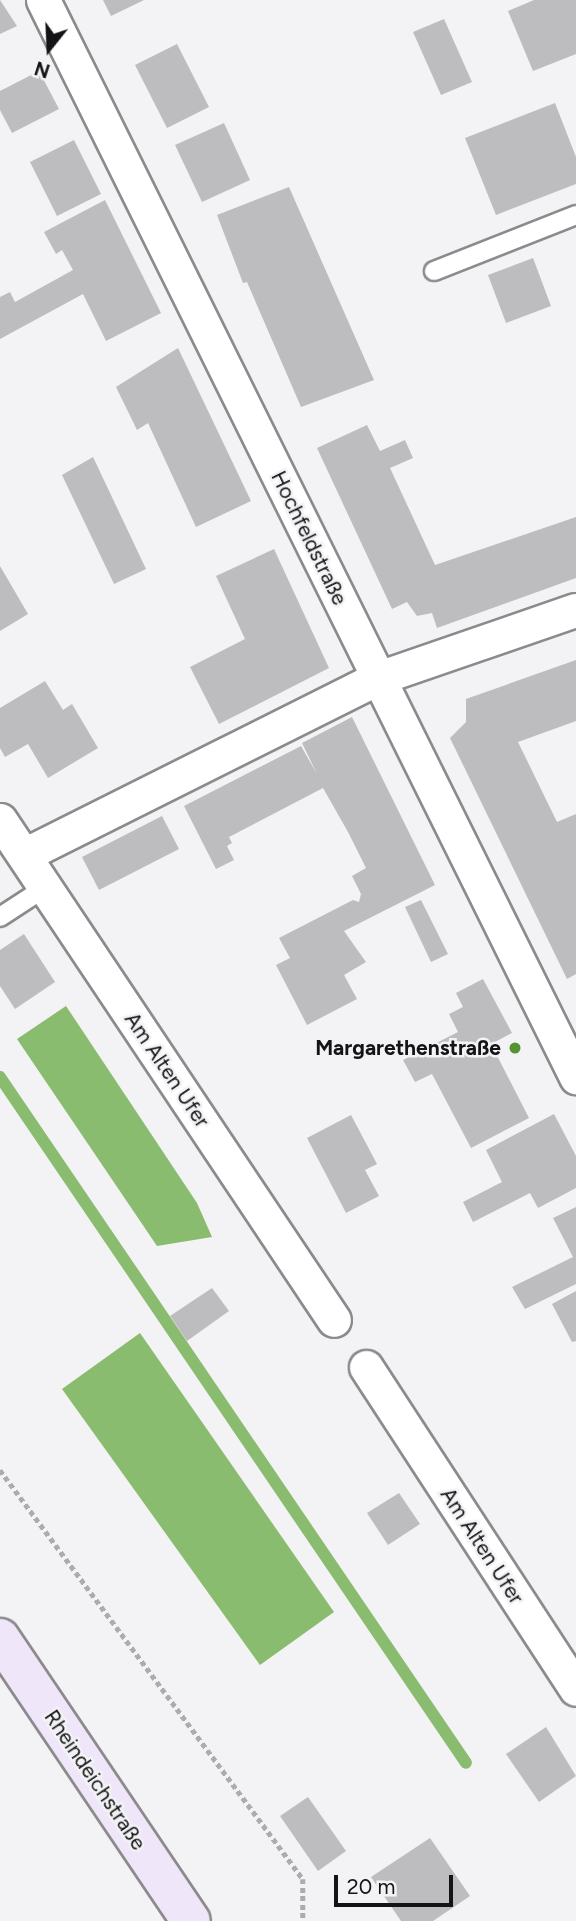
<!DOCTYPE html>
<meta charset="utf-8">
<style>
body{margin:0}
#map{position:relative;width:576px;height:1921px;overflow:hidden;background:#f3f2f5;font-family:Figtree,sans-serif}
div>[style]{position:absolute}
.water>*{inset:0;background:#89bc6e}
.stream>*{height:12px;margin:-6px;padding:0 6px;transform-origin:6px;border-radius:6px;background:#89bc6e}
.building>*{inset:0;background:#bdbcbf}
.path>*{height:4.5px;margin-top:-2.25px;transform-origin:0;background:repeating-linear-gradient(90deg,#acabad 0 5px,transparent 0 8.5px)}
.roads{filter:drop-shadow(2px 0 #8c8a8d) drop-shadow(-2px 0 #8c8a8d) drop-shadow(0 2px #8c8a8d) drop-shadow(0 -2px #8c8a8d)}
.lane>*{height:18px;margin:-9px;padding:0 9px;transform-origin:9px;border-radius:9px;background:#fff}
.street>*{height:33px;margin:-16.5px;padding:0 16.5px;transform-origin:16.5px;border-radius:16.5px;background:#fff}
.secondary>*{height:38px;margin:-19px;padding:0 19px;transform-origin:19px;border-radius:19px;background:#efe6f9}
.dots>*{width:19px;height:19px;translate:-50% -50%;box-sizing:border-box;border:4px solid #f3f2f5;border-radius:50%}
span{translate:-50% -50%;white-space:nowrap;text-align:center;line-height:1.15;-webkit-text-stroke:5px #f3f2f5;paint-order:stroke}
.street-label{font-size:21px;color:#141315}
.poi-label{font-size:21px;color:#141315;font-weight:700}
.right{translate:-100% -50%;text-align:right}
.north{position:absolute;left:14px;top:14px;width:70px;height:70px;-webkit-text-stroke:5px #f3f2f5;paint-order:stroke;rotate:198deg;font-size:19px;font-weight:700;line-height:28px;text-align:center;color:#141315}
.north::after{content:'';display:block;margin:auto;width:24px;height:32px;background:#141315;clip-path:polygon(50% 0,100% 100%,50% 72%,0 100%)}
.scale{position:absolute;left:334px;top:1875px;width:119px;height:32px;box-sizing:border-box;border:4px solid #141315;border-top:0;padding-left:9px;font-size:21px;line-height:24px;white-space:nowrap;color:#141315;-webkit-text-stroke:5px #f3f2f5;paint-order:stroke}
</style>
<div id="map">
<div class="water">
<i style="clip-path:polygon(66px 1006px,197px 1203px,212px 1237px,157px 1246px,17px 1039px)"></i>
<i style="clip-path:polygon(140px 1333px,334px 1612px,260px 1665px,62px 1389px)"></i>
</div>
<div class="stream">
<i style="left:0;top:1077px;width:829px;rotate:55.81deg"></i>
</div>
<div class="building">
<i style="clip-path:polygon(0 0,17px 26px,0 34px)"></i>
<i style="clip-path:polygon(103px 0,144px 0,111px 16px)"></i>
<i style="clip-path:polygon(534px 0,576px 0,576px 54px,533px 71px,508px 11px)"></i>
<i style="clip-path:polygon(444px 19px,472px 82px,441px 95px,413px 32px)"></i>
<i style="clip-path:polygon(177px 44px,209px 107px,167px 128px,135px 65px)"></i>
<i style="clip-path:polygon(39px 71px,59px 109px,12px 133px,0 110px,0 91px)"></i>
<i style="clip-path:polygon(555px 103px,576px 157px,576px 184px,496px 215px,465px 138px)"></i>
<i style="clip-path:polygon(224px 123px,250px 180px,202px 202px,175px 145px)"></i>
<i style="clip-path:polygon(74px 140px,101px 194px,57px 216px,30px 162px)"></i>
<i style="clip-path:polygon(289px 187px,374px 380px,301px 407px,247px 282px,243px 283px,217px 215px)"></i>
<i style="clip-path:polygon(105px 200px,161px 313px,106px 341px,83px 294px,0 339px,0 297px,10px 292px,15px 302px,73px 270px,62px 250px,56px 254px,44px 232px)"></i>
<i style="clip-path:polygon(533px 258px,551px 306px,506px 323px,488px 275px)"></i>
<i style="clip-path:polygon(178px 348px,251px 501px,196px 527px,148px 423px,137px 430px,116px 387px)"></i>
<i style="clip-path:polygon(367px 425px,380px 451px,405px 440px,413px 458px,390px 468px,435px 565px,576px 517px,576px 578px,437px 628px,432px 613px,417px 616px,407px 602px,392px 609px,317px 448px)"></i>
<i style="clip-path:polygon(93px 457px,146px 569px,114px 584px,62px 475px)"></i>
<i style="clip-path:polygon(274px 549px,329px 668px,219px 724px,190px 667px,245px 639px,216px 576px)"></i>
<i style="clip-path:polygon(0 566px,28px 614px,0 631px)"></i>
<i style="clip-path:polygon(576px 660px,576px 721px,518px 742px,557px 822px,576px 814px,576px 974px,567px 979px,450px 738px,466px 722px,466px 699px)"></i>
<i style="clip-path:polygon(45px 681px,63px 710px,72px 704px,98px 748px,48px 778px,28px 744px,5px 757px,0 748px,0 708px)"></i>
<i style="clip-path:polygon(352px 717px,435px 885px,344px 931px,366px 962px,344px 975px,357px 999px,307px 1025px,276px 965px,290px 958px,279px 938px,353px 900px,359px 902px,361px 894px,352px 876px,366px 868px,348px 832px,323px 788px,229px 837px,232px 843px,227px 846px,234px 860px,216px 869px,184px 806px,301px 746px,317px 774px,302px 743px)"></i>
<i style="clip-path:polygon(162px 816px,179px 849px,99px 890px,82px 857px)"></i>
<i style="clip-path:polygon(421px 900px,448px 954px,431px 962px,405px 907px)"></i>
<i style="clip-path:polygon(24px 934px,55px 982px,15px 1009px,0 986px,0 950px)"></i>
<i style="clip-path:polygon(483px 979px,512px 1033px,491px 1044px,529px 1118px,471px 1148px,432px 1074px,415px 1082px,403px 1060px,458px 1032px,449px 1014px,463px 1007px,456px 993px)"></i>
<i style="clip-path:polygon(554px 1114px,576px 1156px,576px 1188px,538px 1208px,530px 1193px,473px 1222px,463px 1202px,502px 1182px,486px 1150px)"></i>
<i style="clip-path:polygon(351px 1115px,377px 1164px,365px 1170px,379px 1196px,346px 1213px,307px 1138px)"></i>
<i style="clip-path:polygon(576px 1207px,576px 1284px,525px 1309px,512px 1287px,573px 1257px,553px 1218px)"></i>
<i style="clip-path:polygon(212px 1288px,229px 1311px,187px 1341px,170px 1316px)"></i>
<i style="clip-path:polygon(576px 1291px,576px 1341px,572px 1342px,552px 1304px)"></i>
<i style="clip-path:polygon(399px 1493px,420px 1524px,388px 1545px,367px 1513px)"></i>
<i style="clip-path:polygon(546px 1727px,576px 1776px,539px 1802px,506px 1754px)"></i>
<i style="clip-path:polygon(308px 1797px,346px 1851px,318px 1871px,280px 1816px)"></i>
<i style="clip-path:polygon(430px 1838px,470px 1896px,433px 1921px,401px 1921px,371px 1877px)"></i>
</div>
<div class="path">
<i style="left:0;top:1470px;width:509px;rotate:53.47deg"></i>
<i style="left:303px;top:1879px;width:42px;rotate:90deg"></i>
</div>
<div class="roads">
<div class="lane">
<i style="left:434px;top:271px;width:153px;rotate:-21.5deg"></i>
<i style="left:0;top:917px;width:55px;rotate:-33.1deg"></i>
</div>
<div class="street">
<i style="left:43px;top:0;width:1202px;rotate:63.67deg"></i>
<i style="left:0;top:820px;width:601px;rotate:56.26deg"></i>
<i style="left:24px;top:855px;width:396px;rotate:-26.6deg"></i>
<i style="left:378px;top:678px;width:209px;rotate:-19deg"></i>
<i style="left:366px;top:1367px;width:384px;rotate:56.9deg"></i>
</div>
<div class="secondary">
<i style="left:0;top:1638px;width:341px;rotate:56deg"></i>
</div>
</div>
<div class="dots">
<i style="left:515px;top:1048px;background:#579231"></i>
</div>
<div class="street-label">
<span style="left:309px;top:538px;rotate:64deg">Hochfeldstraße</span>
<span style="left:167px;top:1070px;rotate:56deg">Am Alten Ufer</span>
<span style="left:482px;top:1546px;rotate:57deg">Am Alten Ufer</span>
<span style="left:95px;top:1780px;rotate:56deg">Rheindeichstraße</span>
</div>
<div class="poi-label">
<span class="right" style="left:501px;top:1048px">Margarethenstraße</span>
</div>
<div class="north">N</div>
<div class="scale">20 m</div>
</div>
